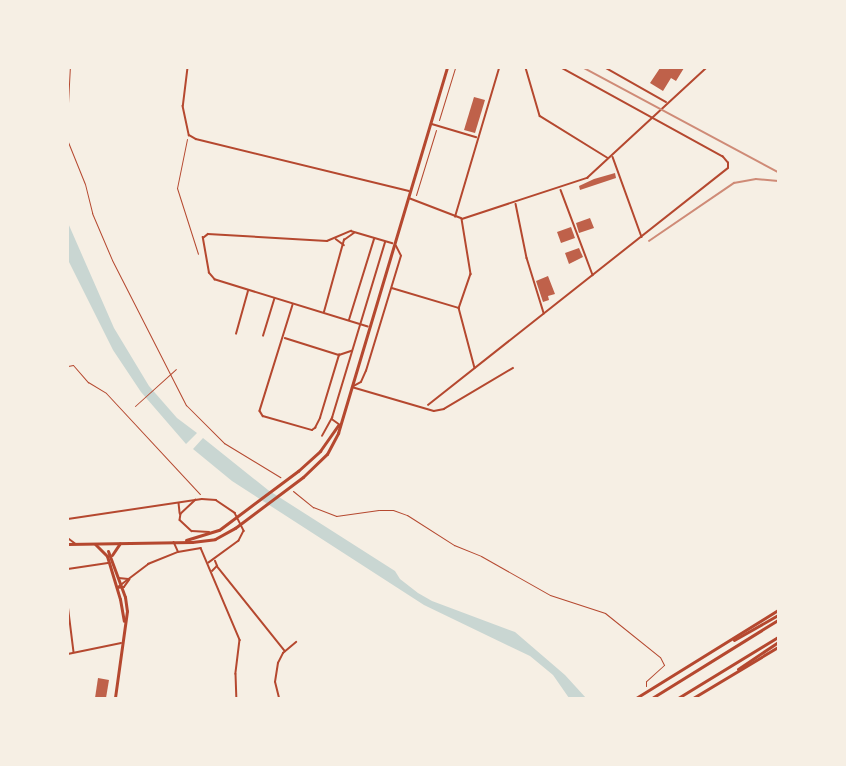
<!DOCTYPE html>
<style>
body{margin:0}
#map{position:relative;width:846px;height:766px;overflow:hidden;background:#f6efe4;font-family:"Alegreya Sans",sans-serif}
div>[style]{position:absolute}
.water>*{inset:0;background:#c9d6d2}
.building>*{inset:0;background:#bf614a}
.path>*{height:1px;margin:-0.5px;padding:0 0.5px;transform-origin:0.5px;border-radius:0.5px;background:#b5482f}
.minor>*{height:1.5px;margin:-0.75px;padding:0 0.75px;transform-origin:0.75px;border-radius:0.75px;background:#b5482f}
.primary>*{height:3px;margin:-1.5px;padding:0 1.5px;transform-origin:1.5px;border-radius:1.5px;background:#b5482f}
.motorway>*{height:3px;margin:-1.5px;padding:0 1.5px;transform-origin:1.5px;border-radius:1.5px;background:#b5482f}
.rail>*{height:1.5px;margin:-0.75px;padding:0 0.75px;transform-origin:0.75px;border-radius:0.75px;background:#cf8b77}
span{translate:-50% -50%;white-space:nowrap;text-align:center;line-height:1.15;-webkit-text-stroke:6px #f6efe4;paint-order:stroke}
.frame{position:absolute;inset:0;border:69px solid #f6efe4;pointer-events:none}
</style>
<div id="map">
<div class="water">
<i style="clip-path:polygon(68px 223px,114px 328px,149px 386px,177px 418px,197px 433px,186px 444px,141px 392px,113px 350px,68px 260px)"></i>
<i style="clip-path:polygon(203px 438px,268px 490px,395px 571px,400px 579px,418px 593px,432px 601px,515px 632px,565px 675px,586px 698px,569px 698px,553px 675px,530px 656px,424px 605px,232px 481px,193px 449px)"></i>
</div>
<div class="building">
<i style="clip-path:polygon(660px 68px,684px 68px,676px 81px,671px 78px,663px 91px,650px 83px)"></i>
<i style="clip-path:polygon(474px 97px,485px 100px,475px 133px,464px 130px)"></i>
<i style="clip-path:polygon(615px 173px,616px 178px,580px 190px,579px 186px,594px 179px)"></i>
<i style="clip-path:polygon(590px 218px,594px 228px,579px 233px,576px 223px)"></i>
<i style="clip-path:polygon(571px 227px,575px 238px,561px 243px,557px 232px)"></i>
<i style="clip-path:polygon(579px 248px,583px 257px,569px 264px,565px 253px)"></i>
<i style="clip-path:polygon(548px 276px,555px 294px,548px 296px,549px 300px,543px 302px,536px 281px)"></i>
<i style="clip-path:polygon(98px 678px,109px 680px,106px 698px,95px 698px)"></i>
</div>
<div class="path">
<i style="left:68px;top:103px;width:35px;rotate:-87deg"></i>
<i style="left:439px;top:120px;width:54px;rotate:-72.9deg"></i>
<i style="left:187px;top:139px;width:50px;rotate:101.5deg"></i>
<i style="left:177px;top:188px;width:69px;rotate:72.3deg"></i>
<i style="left:68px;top:142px;width:45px;rotate:68deg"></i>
<i style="left:85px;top:184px;width:30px;rotate:76deg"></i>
<i style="left:92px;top:213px;width:51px;rotate:66.9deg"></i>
<i style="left:112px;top:260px;width:163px;rotate:63deg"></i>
<i style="left:186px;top:405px;width:54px;rotate:45deg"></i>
<i style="left:224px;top:443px;width:66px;rotate:31.3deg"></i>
<i style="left:416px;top:195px;width:68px;rotate:-72.9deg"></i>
<i style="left:68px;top:366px;width:5px;rotate:-11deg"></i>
<i style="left:73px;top:365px;width:23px;rotate:49deg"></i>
<i style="left:88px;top:382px;width:21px;rotate:31deg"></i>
<i style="left:106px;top:393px;width:138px;rotate:47.1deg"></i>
<i style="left:135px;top:406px;width:55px;rotate:-42.1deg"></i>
<i style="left:293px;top:491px;width:26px;rotate:39deg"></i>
<i style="left:313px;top:507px;width:25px;rotate:21deg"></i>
<i style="left:336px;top:516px;width:43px;rotate:-7.9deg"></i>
<i style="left:379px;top:510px;width:14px"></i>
<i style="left:393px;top:510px;width:15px;rotate:20deg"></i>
<i style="left:407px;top:515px;width:56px;rotate:32.6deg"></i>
<i style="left:454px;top:545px;width:29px;rotate:22deg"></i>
<i style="left:481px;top:556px;width:79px;rotate:29.5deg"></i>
<i style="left:550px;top:595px;width:58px;rotate:18.1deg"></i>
<i style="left:605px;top:613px;width:70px;rotate:38.7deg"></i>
<i style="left:660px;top:657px;width:9px;rotate:63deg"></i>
<i style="left:664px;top:665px;width:24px;rotate:138deg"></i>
<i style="left:646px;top:681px;width:5px;rotate:90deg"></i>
</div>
<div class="minor">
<i style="left:188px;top:68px;width:38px;rotate:97deg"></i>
<i style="left:183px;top:106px;width:30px;rotate:78deg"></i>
<i style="left:189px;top:135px;width:8px;rotate:30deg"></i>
<i style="left:196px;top:139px;width:219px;rotate:13.7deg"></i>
<i style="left:526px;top:68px;width:50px;rotate:73.7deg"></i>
<i style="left:540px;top:116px;width:80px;rotate:31.7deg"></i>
<i style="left:606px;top:68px;width:69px;rotate:29.5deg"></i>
<i style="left:432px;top:124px;width:46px;rotate:16.5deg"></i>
<i style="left:613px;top:157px;width:85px;rotate:70.1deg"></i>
<i style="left:561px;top:190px;width:91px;rotate:69.4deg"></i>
<i style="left:409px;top:198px;width:56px;rotate:21deg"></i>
<i style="left:516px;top:204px;width:55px;rotate:78.5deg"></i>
<i style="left:527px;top:258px;width:58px;rotate:72.8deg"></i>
<i style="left:455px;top:217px;width:155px;rotate:-73.5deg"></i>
<i style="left:462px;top:219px;width:132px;rotate:-18.2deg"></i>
<i style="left:587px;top:178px;width:162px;rotate:-42.7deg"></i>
<i style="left:462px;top:219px;width:56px;rotate:80.7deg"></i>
<i style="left:471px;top:274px;width:36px;rotate:109deg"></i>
<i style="left:459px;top:308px;width:62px;rotate:75.1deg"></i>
<i style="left:336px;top:239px;width:10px;rotate:37deg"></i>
<i style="left:392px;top:288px;width:70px;rotate:16.6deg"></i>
<i style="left:293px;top:305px;width:111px;rotate:107.3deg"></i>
<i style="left:260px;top:411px;width:6px;rotate:59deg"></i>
<i style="left:263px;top:416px;width:51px;rotate:15.9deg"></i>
<i style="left:312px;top:430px;width:4px;rotate:-34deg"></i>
<i style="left:315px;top:428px;width:11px;rotate:-63deg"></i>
<i style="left:320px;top:418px;width:66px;rotate:-73.2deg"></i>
<i style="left:324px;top:312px;width:75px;rotate:-74.5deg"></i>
<i style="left:344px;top:240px;width:12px;rotate:-35deg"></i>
<i style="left:349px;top:320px;width:85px;rotate:-72.8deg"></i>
<i style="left:368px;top:327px;width:160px;rotate:-162.9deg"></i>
<i style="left:215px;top:280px;width:9px;rotate:-131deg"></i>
<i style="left:209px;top:273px;width:36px;rotate:-100deg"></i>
<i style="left:203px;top:238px;width:6px;rotate:-39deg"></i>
<i style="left:208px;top:234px;width:119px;rotate:3.4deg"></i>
<i style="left:327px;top:241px;width:26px;rotate:-23deg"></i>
<i style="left:351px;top:231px;width:43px;rotate:16.3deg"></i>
<i style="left:236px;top:334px;width:45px;rotate:-74.4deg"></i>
<i style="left:263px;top:336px;width:39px;rotate:-73deg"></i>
<i style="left:285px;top:338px;width:57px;rotate:17.5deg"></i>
<i style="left:339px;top:355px;width:13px;rotate:-18deg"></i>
<i style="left:352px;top:387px;width:10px;rotate:-29deg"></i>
<i style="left:361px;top:382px;width:12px;rotate:-66deg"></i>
<i style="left:366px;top:371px;width:120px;rotate:-73.1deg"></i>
<i style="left:401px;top:256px;width:11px;rotate:-117deg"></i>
<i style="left:352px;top:387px;width:85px;rotate:16.3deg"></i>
<i style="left:434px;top:411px;width:10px;rotate:-11deg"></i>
<i style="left:444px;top:409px;width:80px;rotate:-30.7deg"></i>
<i style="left:428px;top:405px;width:382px;rotate:-38.3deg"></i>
<i style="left:728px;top:168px;width:5px;rotate:-90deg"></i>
<i style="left:728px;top:163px;width:8px;rotate:-130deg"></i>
<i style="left:723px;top:157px;width:185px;rotate:-151.2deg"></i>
<i style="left:332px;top:419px;width:9px;rotate:36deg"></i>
<i style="left:322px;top:436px;width:21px;rotate:-61deg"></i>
<i style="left:332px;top:418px;width:183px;rotate:-73.2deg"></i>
<i style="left:196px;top:500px;width:21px;rotate:137deg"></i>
<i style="left:181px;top:514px;width:6px;rotate:99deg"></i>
<i style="left:180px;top:520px;width:16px;rotate:43deg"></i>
<i style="left:192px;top:531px;width:17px;rotate:3deg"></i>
<i style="left:179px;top:503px;width:10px;rotate:84deg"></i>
<i style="left:68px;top:519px;width:135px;rotate:-8.5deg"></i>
<i style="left:202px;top:499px;width:14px;rotate:4deg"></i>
<i style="left:216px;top:500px;width:23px;rotate:34deg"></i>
<i style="left:235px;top:513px;width:20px;rotate:63deg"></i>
<i style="left:244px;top:531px;width:11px;rotate:117deg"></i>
<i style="left:239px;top:541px;width:37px;rotate:144deg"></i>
<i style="left:68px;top:538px;width:10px;rotate:37deg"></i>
<i style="left:174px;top:542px;width:10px;rotate:66deg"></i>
<i style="left:217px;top:566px;width:109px;rotate:51.3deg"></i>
<i style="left:68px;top:569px;width:40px;rotate:-8.5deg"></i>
<i style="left:212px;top:571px;width:7px;rotate:-45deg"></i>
<i style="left:217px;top:566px;width:5px;rotate:-112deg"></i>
<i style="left:119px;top:578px;width:9px;rotate:6deg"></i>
<i style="left:118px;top:587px;width:38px;rotate:-37deg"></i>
<i style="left:148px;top:564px;width:32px;rotate:-22deg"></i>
<i style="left:178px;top:552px;width:23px;rotate:-10deg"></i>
<i style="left:201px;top:548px;width:100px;rotate:67deg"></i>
<i style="left:240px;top:640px;width:34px;rotate:97deg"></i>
<i style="left:236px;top:674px;width:24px;rotate:88deg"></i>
<i style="left:117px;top:588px;width:7px;rotate:-8deg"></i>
<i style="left:124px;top:587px;width:9px;rotate:-54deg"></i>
<i style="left:68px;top:604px;width:48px;rotate:82.9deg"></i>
<i style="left:68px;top:654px;width:54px;rotate:-11.7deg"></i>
<i style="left:279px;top:698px;width:16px;rotate:-104deg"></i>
<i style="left:275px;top:682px;width:19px;rotate:-81deg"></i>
<i style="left:278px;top:663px;width:11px;rotate:-63deg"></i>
<i style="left:283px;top:653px;width:17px;rotate:-40deg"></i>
</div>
<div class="primary">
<i style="left:186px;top:540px;width:34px;rotate:-17deg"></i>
<i style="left:219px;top:530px;width:99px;rotate:-36.8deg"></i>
<i style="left:298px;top:471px;width:30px;rotate:-42deg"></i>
<i style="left:320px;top:451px;width:32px;rotate:-55deg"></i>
<i style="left:68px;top:544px;width:124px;rotate:-0.9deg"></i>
<i style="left:192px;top:542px;width:23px;rotate:-7deg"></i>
<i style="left:215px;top:539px;width:23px;rotate:-29deg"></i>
<i style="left:235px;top:528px;width:85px;rotate:-36.9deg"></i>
<i style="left:303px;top:477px;width:33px;rotate:-44deg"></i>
<i style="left:327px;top:454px;width:24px;rotate:-62deg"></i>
<i style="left:338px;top:433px;width:381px;rotate:-73.4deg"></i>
<i style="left:95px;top:544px;width:17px;rotate:45deg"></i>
<i style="left:107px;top:556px;width:45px;rotate:73.2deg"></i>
<i style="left:120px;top:599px;width:22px;rotate:80deg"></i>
<i style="left:108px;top:551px;width:49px;rotate:69.7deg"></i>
<i style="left:125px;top:597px;width:14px;rotate:82deg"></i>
<i style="left:127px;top:611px;width:88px;rotate:97.9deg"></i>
<i style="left:112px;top:555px;width:14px;rotate:-56deg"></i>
</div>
<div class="motorway">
<i style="left:734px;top:640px;width:51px;rotate:-29.6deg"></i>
<i style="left:738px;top:669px;width:48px;rotate:-34deg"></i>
<i style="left:636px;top:698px;width:167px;rotate:-31.8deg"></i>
<i style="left:652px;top:698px;width:148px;rotate:-31.8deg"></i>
<i style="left:678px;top:698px;width:117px;rotate:-31.4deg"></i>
<i style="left:693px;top:698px;width:99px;rotate:-31deg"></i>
</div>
<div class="rail">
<i style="left:584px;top:68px;width:220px;rotate:28.2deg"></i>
<i style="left:649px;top:241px;width:103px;rotate:-34.3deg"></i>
<i style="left:734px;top:183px;width:22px;rotate:-10deg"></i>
<i style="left:756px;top:179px;width:22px;rotate:5deg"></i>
</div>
<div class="frame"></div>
</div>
